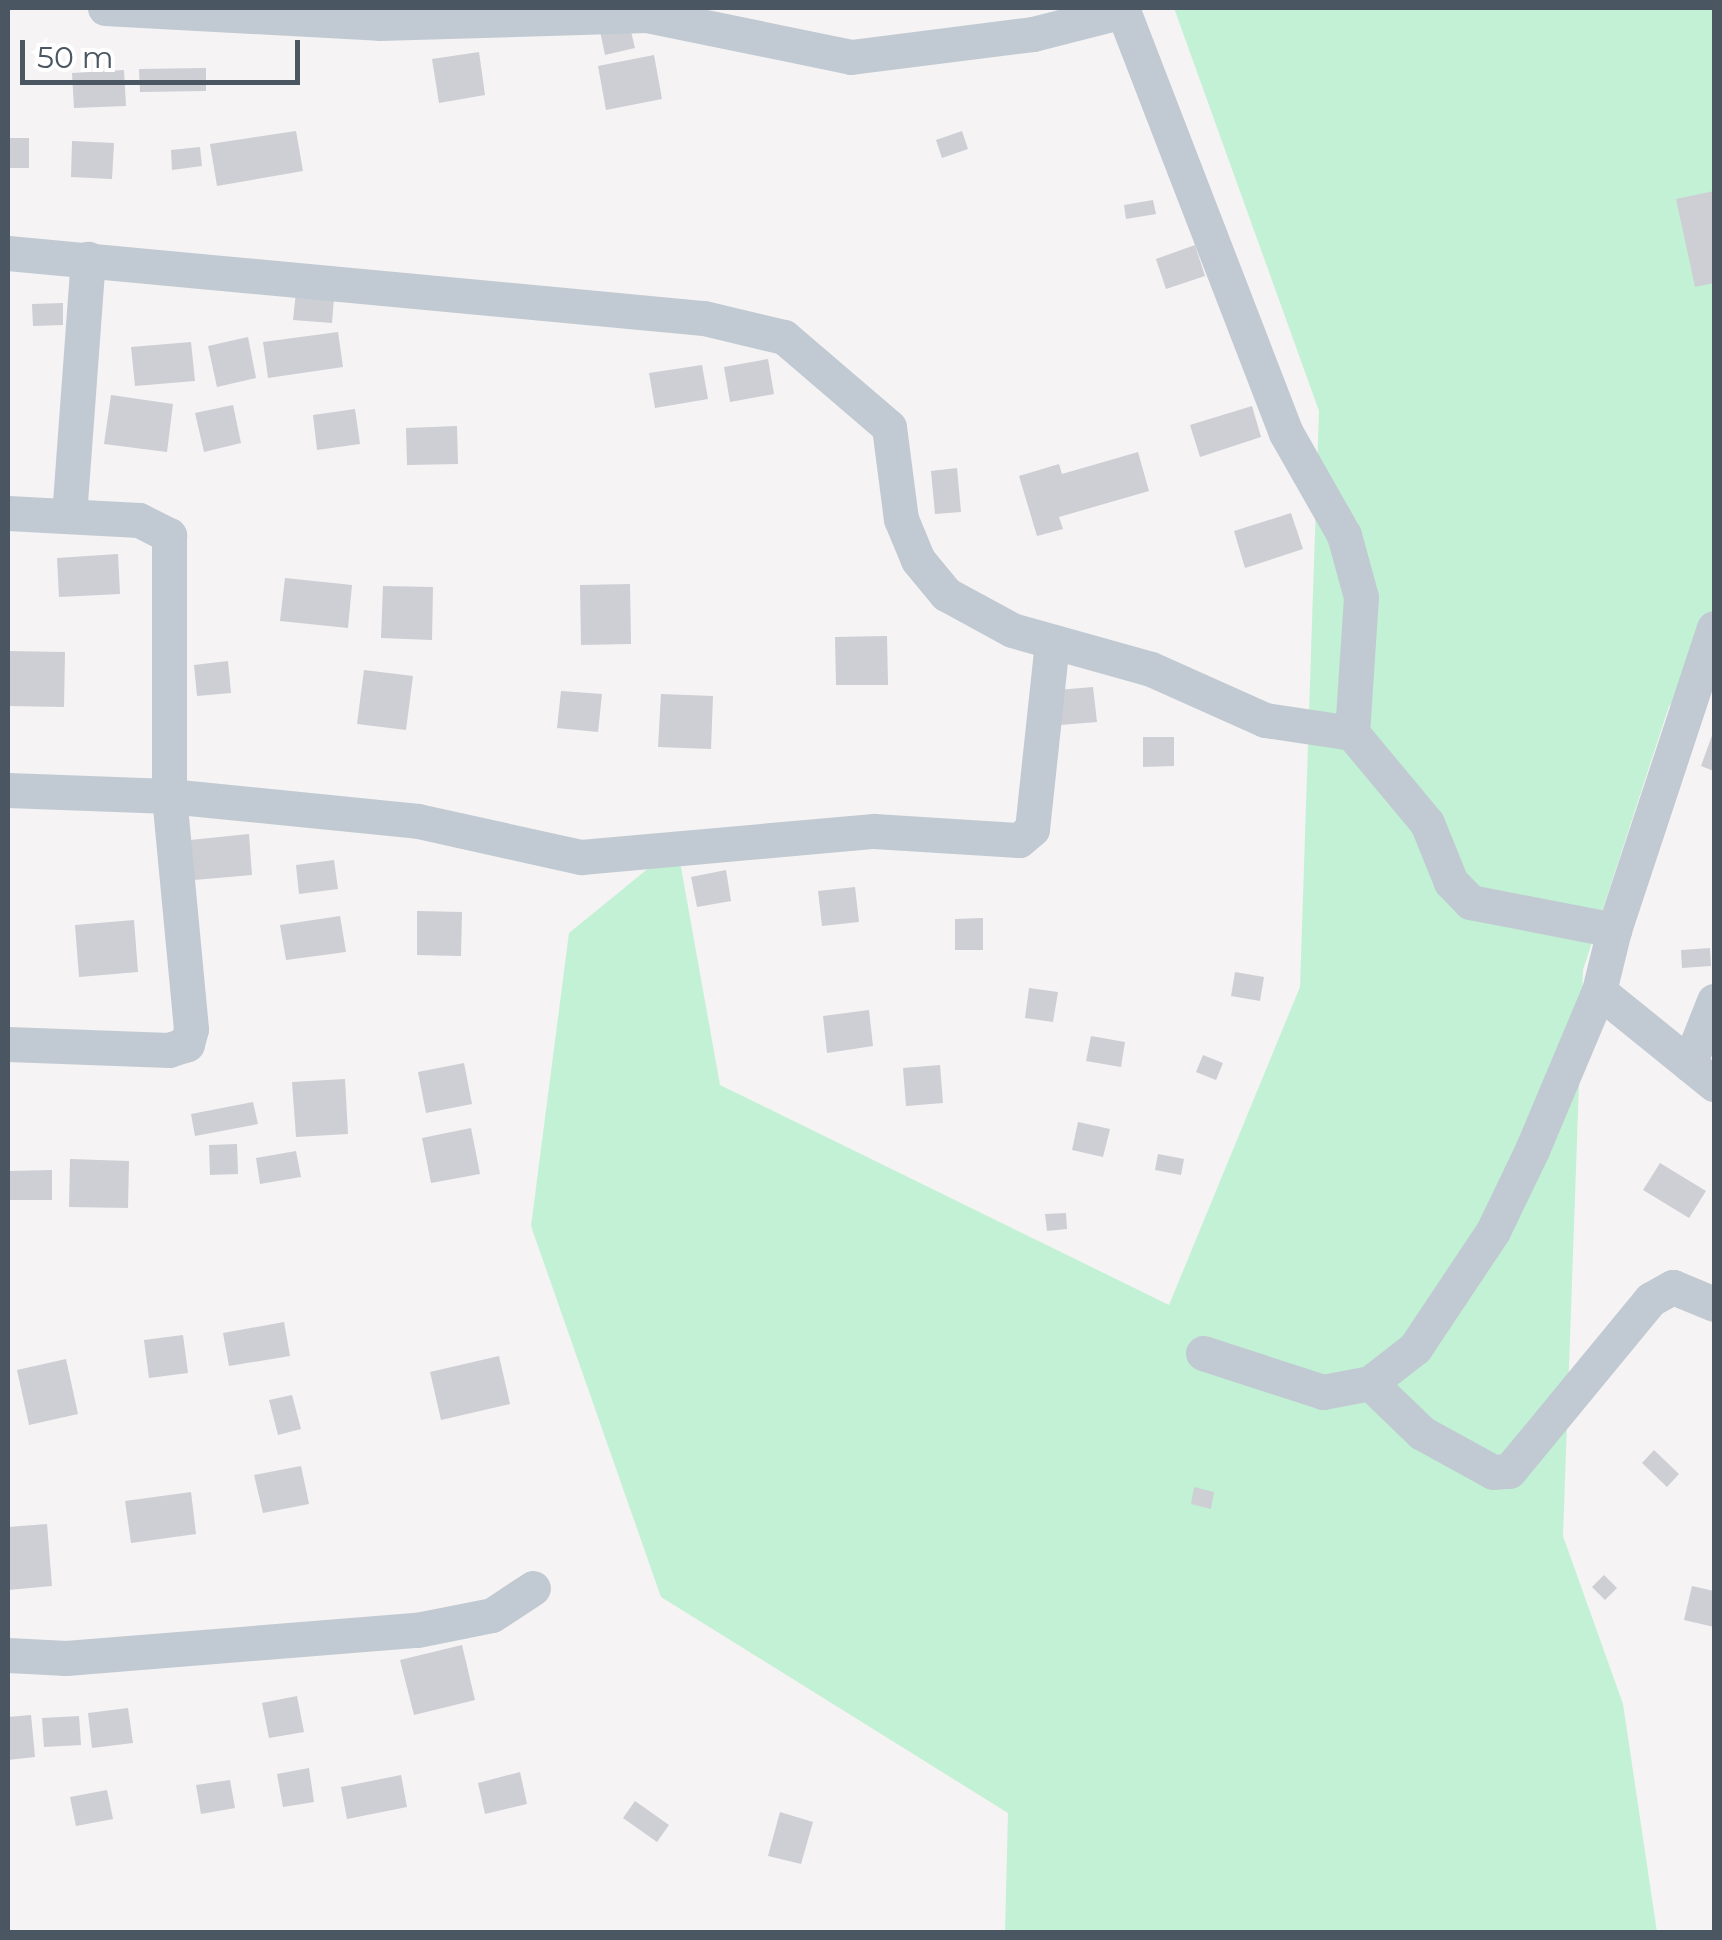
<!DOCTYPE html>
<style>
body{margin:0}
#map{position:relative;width:1722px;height:1940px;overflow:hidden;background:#f5f3f3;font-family:Montserrat,sans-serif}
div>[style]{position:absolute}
.green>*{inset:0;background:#c3f1d5}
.building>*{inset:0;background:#cdcfd5}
.street>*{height:35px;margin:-17.5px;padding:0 17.5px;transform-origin:17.5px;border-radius:17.5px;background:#c1cad2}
span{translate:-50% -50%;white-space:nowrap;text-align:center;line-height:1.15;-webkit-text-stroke:10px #fff;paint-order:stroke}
.frame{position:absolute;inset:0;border:10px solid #4a5661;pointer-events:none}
.scale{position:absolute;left:20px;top:40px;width:280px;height:45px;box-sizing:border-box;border:5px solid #4a5661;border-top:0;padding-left:12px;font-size:30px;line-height:35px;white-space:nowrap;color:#4a5661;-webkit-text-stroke:8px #fff;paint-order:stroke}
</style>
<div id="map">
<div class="green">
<i style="clip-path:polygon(1174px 8px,1714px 8px,1714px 658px,1669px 706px,1583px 970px,1563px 1536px,1623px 1704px,1657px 1932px,1005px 1932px,1008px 1813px,661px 1597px,531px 1226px,569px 933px,677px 845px,720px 1085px,1169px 1305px,1300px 987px,1319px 411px)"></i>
</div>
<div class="building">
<i style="clip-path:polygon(628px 19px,635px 48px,605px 55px,599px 26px)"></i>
<i style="clip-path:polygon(479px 52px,485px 95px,439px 103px,432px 59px)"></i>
<i style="clip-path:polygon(654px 55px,662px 99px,606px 110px,598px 66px)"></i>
<i style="clip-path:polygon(206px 68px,206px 91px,140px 92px,139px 69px)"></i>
<i style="clip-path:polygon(124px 70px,126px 106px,74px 108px,72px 73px)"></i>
<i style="clip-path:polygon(296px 131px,303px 171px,217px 186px,210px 144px)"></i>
<i style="clip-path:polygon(962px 131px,968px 149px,942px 158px,936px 140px)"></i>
<i style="clip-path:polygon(8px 138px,29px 138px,29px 168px,8px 168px)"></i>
<i style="clip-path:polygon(72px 141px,114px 143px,112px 179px,71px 177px)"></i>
<i style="clip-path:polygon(200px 147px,202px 166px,172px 170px,171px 150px)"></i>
<i style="clip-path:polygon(1714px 191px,1714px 283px,1695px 287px,1676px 199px)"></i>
<i style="clip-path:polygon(1153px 200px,1156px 214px,1126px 219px,1124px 205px)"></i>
<i style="clip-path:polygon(1195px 245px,1205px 276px,1166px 289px,1156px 259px)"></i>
<i style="clip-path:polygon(297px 283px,335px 286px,332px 323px,293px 320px)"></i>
<i style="clip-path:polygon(63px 303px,63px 325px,33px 326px,32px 304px)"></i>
<i style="clip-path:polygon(338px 332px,343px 367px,268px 378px,263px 342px)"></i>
<i style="clip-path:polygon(248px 337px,256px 378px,217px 387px,208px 346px)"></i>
<i style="clip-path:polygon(191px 342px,195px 381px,135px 386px,131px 347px)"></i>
<i style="clip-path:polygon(768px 359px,774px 394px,730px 402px,724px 367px)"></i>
<i style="clip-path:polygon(702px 365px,708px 399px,655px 408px,649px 373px)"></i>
<i style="clip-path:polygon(111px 395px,173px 404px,167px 452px,104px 444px)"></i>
<i style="clip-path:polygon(233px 405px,241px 443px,204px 452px,195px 413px)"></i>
<i style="clip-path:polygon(1252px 406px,1261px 437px,1200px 457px,1190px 425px)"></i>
<i style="clip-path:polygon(355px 409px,360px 444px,317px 450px,313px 415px)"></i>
<i style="clip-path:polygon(457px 426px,458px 464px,407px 465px,406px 428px)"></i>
<i style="clip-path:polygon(1138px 452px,1149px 491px,1059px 517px,1063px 529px,1037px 536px,1019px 476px,1059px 464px,1062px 474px)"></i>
<i style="clip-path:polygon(957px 468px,961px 512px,935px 514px,931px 471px)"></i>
<i style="clip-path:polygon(1291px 513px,1303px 549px,1245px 568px,1234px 531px)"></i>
<i style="clip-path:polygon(118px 554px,120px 594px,59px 597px,57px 558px)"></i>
<i style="clip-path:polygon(285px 578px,352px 585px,348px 628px,280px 621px)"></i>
<i style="clip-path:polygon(630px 584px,631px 644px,581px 645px,580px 585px)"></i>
<i style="clip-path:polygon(383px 586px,433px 587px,432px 640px,381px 638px)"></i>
<i style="clip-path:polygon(887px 636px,888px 685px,836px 685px,835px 637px)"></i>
<i style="clip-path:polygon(8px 651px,65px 652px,64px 707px,8px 706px)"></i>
<i style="clip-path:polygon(228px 661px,231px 693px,197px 696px,194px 665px)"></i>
<i style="clip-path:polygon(364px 670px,413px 676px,406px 730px,357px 724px)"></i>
<i style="clip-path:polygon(1093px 687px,1097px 722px,1060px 725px,1057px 690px)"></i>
<i style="clip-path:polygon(561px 691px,602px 694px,598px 732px,557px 728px)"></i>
<i style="clip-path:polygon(661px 694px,713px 696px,711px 749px,658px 747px)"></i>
<i style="clip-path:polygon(1714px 730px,1714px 771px,1701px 766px)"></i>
<i style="clip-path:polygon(1143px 737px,1174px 737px,1174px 766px,1143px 767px)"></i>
<i style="clip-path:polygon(249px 834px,252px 875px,194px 880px,190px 840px)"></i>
<i style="clip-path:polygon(334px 860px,338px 889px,299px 894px,296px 865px)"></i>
<i style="clip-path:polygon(726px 870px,731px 901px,697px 907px,691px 877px)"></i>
<i style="clip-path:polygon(855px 887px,859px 922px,822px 926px,818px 891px)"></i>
<i style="clip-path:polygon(417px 911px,462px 912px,461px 956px,417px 955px)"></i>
<i style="clip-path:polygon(340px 916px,346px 952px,286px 960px,280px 925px)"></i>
<i style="clip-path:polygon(983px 918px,983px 950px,955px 950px,955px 919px)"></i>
<i style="clip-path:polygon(134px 920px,138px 972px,79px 977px,75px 925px)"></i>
<i style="clip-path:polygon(1710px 948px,1711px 966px,1682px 968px,1681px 950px)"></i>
<i style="clip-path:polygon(1235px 972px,1264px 977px,1260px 1001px,1231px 996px)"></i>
<i style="clip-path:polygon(1029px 988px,1058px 992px,1053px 1022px,1025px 1018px)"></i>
<i style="clip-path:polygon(869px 1010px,873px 1046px,827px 1053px,823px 1016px)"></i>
<i style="clip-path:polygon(1091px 1036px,1125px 1042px,1121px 1067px,1086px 1061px)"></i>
<i style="clip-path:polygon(1203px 1055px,1223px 1063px,1216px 1080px,1196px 1072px)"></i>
<i style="clip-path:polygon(464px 1063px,472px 1104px,426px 1113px,418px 1072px)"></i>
<i style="clip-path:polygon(940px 1065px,943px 1103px,906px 1106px,903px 1068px)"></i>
<i style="clip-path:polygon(345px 1079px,348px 1134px,296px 1137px,292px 1082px)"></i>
<i style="clip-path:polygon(253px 1102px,258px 1124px,195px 1136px,191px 1114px)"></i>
<i style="clip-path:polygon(1078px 1122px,1110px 1129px,1103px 1157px,1072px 1150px)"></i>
<i style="clip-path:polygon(471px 1128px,480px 1174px,431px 1183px,422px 1138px)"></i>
<i style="clip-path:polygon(237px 1144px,238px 1174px,210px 1175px,209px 1145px)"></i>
<i style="clip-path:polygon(296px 1151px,301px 1177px,260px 1184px,256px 1158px)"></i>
<i style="clip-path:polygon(1158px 1154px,1184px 1159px,1181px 1175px,1155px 1170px)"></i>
<i style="clip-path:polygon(70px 1159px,129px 1161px,128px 1208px,69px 1207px)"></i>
<i style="clip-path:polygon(1660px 1163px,1706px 1191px,1689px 1218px,1643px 1190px)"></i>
<i style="clip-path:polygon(52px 1170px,52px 1200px,8px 1200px,8px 1171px)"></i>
<i style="clip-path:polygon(1066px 1213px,1067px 1229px,1047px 1231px,1045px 1214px)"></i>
<i style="clip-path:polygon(284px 1322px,290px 1356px,229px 1366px,223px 1333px)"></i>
<i style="clip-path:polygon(183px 1335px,188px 1373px,149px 1378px,144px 1340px)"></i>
<i style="clip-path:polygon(499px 1356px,510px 1404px,441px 1420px,430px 1372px)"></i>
<i style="clip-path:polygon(66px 1359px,78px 1414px,29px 1425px,17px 1370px)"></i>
<i style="clip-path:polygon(292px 1395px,301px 1429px,278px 1435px,269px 1400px)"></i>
<i style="clip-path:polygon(1654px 1450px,1679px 1474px,1667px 1487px,1642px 1463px)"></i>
<i style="clip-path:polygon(301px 1466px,309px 1504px,263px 1513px,254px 1475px)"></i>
<i style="clip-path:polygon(1194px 1487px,1214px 1492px,1211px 1509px,1191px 1504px)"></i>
<i style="clip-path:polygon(191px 1492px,196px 1534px,131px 1543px,125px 1501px)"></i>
<i style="clip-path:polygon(47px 1524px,52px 1586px,8px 1590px,8px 1527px)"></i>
<i style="clip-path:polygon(1604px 1575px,1617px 1588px,1605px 1600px,1592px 1587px)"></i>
<i style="clip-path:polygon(1692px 1586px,1714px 1591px,1714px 1627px,1684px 1620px)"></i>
<i style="clip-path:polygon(462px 1645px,475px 1700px,414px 1715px,400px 1660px)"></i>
<i style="clip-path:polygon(297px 1696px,304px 1732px,269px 1738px,262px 1703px)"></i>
<i style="clip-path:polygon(128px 1708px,133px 1743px,92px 1748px,88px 1713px)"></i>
<i style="clip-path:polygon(31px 1715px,35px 1757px,8px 1760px,8px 1717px)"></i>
<i style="clip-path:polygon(79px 1716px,81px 1745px,44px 1747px,42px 1718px)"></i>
<i style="clip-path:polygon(309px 1768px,314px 1802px,283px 1807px,277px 1774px)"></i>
<i style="clip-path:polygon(520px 1772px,527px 1804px,485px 1814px,478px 1783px)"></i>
<i style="clip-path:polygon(401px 1775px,407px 1807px,347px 1819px,341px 1787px)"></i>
<i style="clip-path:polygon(230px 1780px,235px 1808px,201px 1814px,196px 1785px)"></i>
<i style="clip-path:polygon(107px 1790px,113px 1819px,76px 1826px,70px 1797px)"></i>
<i style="clip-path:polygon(635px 1801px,669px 1825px,657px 1842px,623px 1818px)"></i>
<i style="clip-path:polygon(780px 1812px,813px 1822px,801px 1864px,768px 1856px)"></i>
</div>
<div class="street">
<i style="left:105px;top:8px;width:274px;rotate:3.1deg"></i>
<i style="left:379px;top:23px;width:268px;rotate:-1.7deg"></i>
<i style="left:647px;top:15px;width:208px;rotate:11.6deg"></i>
<i style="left:851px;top:57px;width:183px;rotate:-7.2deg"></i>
<i style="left:1033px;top:34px;width:93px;rotate:-14.3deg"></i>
<i style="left:1122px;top:8px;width:456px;rotate:68.9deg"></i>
<i style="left:1286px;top:433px;width:117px;rotate:60.4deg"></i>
<i style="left:1344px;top:535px;width:64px;rotate:74.7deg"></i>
<i style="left:1361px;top:597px;width:136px;rotate:93.8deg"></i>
<i style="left:8px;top:253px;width:699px;rotate:5.34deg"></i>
<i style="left:704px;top:318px;width:82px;rotate:13.4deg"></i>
<i style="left:784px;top:337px;width:138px;rotate:40.6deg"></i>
<i style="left:889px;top:427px;width:93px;rotate:82.6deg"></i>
<i style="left:901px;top:519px;width:44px;rotate:67.5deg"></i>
<i style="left:918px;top:560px;width:44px;rotate:50.5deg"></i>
<i style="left:946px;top:594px;width:75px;rotate:28.6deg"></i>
<i style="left:1012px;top:630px;width:144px;rotate:15.7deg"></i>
<i style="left:1151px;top:669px;width:125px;rotate:24.1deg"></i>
<i style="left:1265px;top:720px;width:88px;rotate:8.5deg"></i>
<i style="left:1352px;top:733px;width:117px;rotate:50.2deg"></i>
<i style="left:1427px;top:823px;width:64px;rotate:67.9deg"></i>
<i style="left:1451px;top:882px;width:28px;rotate:46deg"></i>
<i style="left:1470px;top:902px;width:147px;rotate:11deg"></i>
<i style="left:1614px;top:930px;width:318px;rotate:-71.7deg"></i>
<i style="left:8px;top:513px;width:131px;rotate:3.1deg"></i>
<i style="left:139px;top:520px;width:34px;rotate:27deg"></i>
<i style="left:169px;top:535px;width:261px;rotate:90deg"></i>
<i style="left:169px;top:796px;width:234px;rotate:84.6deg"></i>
<i style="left:191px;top:1029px;width:16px;rotate:105deg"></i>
<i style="left:187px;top:1044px;width:19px;rotate:162deg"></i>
<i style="left:169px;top:1050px;width:161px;rotate:-177.9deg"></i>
<i style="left:69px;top:516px;width:258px;rotate:-85.8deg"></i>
<i style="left:8px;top:790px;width:161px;rotate:2.1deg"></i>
<i style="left:169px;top:796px;width:250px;rotate:5.7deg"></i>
<i style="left:418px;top:821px;width:167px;rotate:12.5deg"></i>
<i style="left:581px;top:857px;width:294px;rotate:-5.1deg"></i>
<i style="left:874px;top:831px;width:145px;rotate:3.6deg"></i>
<i style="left:1019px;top:840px;width:17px;rotate:-40deg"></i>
<i style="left:1032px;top:829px;width:188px;rotate:-83.9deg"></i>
<i style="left:1599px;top:991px;width:148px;rotate:39deg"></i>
<i style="left:1689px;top:1064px;width:68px;rotate:-68.4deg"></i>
<i style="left:1203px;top:1353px;width:126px;rotate:18deg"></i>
<i style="left:1323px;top:1392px;width:48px;rotate:-10.8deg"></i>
<i style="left:1370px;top:1383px;width:57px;rotate:-37.9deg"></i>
<i style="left:1415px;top:1348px;width:141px;rotate:-56.3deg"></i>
<i style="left:1493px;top:1231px;width:90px;rotate:-64.3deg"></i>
<i style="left:1532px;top:1150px;width:173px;rotate:-67.2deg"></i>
<i style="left:1599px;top:991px;width:63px;rotate:-76.2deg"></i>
<i style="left:1370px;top:1383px;width:72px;rotate:43.9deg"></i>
<i style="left:1422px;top:1433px;width:81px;rotate:28.8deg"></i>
<i style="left:1493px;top:1472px;width:16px;rotate:-4deg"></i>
<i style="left:1509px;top:1471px;width:223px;rotate:-50.5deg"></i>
<i style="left:1651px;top:1299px;width:25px;rotate:-29deg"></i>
<i style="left:1673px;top:1287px;width:44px;rotate:22.5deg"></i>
<i style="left:8px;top:1655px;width:58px;rotate:3deg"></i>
<i style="left:66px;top:1658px;width:352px;rotate:-4.6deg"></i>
<i style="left:417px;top:1630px;width:76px;rotate:-11.3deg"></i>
<i style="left:492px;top:1615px;width:49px;rotate:-33.4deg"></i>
</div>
<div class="frame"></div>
<div class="scale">50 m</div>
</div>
